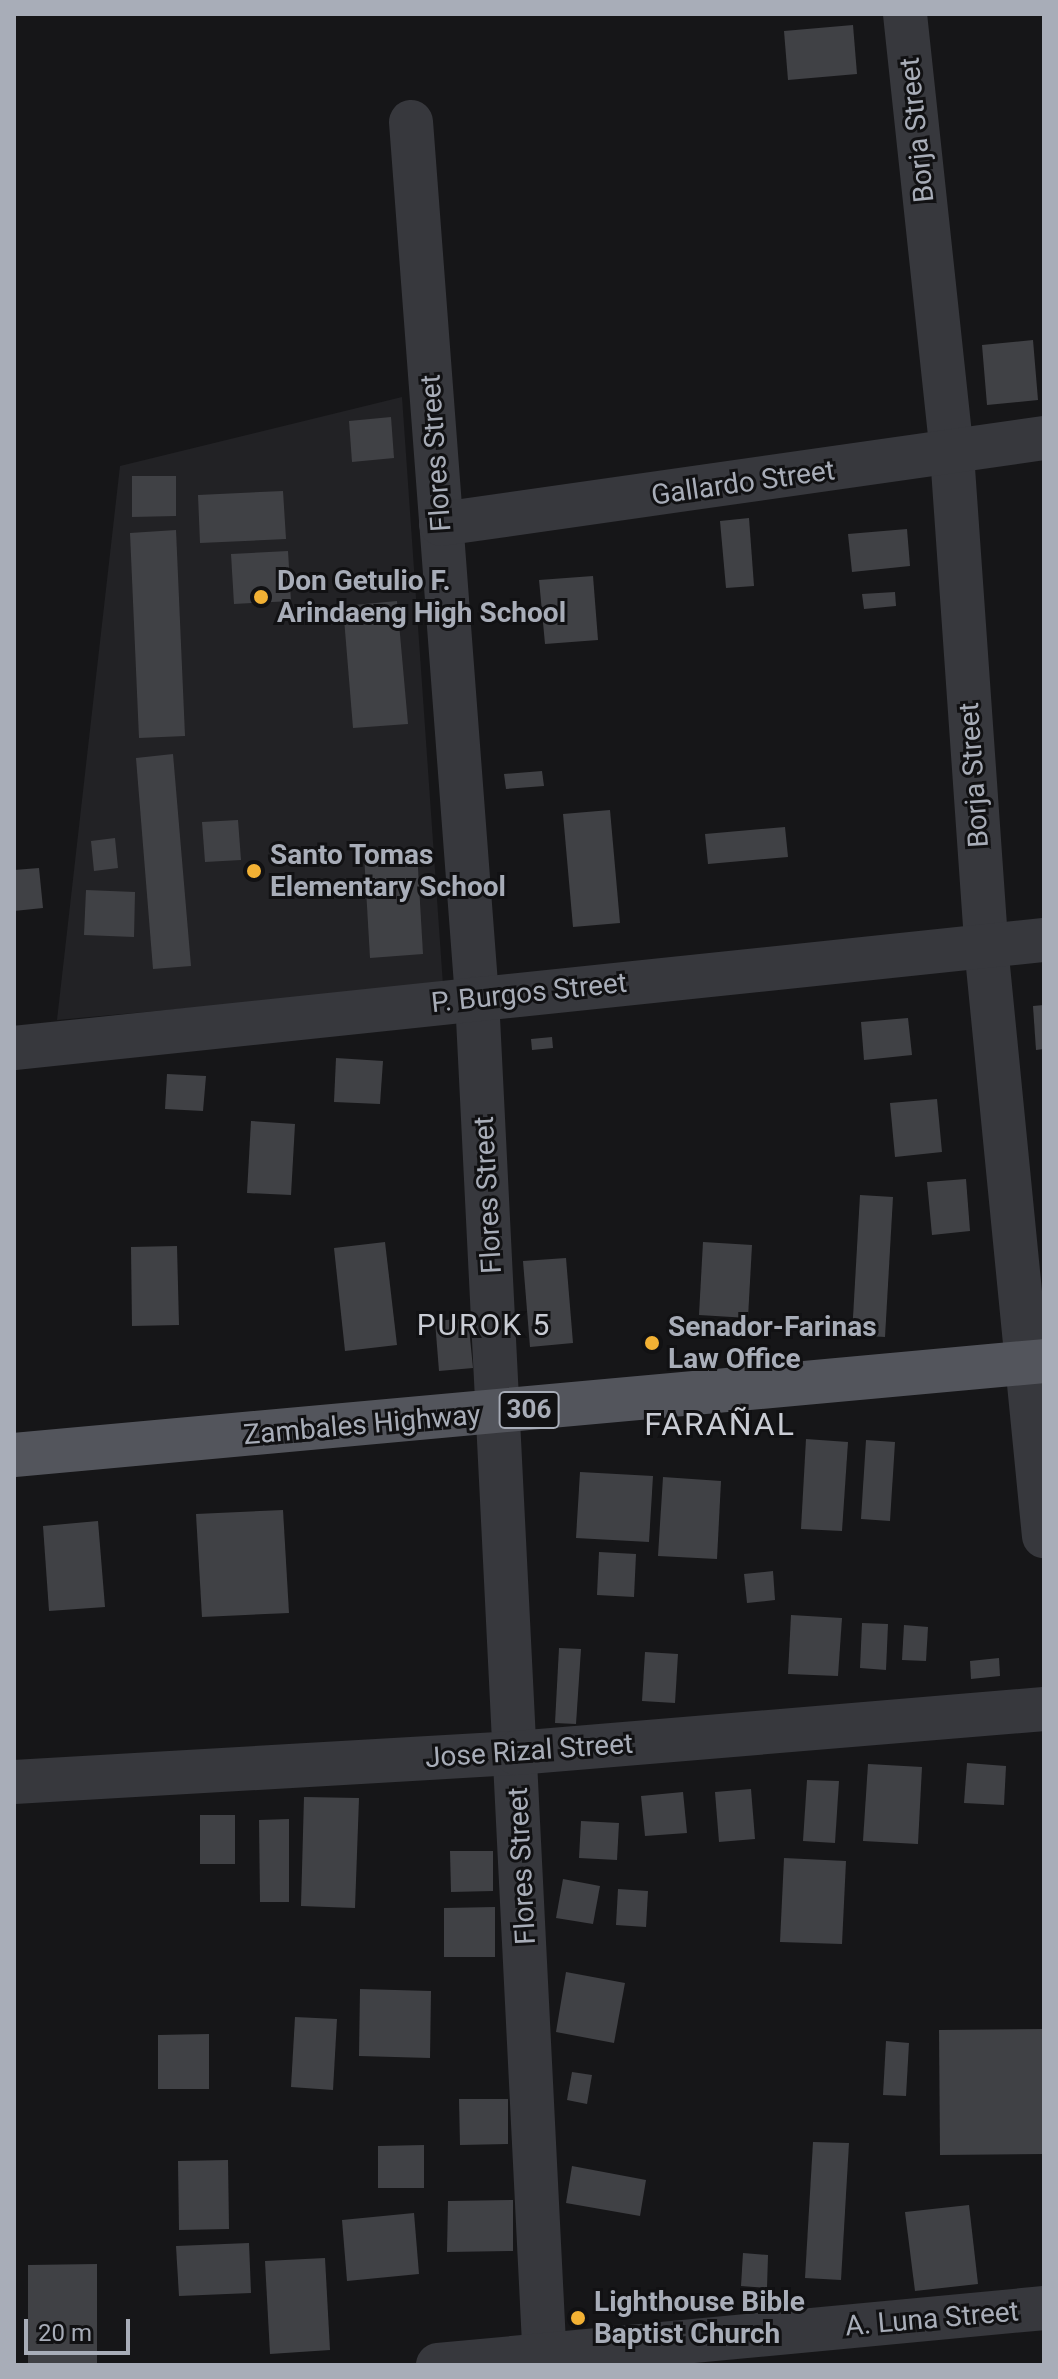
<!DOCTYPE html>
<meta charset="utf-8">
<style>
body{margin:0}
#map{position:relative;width:1058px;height:2379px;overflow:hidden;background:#161618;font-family:Roboto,sans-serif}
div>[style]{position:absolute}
.built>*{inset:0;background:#222225}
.building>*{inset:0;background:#404145}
.minor>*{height:44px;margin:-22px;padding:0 22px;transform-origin:22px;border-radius:22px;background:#37383d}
.major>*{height:44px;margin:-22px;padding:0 22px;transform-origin:22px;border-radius:22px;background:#53555c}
.dots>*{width:22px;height:22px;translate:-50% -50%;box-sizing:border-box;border:4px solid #111113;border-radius:50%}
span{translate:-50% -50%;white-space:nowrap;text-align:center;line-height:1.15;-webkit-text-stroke:6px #111113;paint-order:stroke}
.shield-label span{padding:2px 6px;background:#111113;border:2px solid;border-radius:6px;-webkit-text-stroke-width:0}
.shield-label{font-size:26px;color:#a8adb8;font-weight:700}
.street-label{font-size:28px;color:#a8adb8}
.poi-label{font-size:28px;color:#a8adb8;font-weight:700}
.left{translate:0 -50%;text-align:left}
.neighbourhood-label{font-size:30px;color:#c9ccd4;letter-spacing:2px}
.quarter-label{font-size:32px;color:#c9ccd4;letter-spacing:2px}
.frame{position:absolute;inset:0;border:16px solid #a8adb8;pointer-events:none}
.scale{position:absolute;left:24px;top:2319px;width:106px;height:36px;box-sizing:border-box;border:4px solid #a8adb8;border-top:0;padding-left:10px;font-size:24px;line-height:28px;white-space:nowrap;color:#a8adb8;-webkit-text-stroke:6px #111113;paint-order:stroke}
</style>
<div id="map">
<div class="built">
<i style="clip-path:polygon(402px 397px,443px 985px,57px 1020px,120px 466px)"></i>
</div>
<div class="building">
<i style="clip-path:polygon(853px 25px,857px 74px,788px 80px,784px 31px)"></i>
<i style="clip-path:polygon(1033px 340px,1038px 400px,987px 405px,982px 345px)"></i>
<i style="clip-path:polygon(391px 417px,394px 458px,352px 462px,349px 421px)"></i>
<i style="clip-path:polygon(132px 476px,176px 476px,176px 516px,132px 517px)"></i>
<i style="clip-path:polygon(283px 491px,286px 539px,200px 543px,198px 495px)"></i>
<i style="clip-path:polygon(749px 518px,754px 586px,726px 588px,720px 521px)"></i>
<i style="clip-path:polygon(907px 529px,910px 566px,852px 572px,848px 534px)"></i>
<i style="clip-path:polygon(176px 530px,185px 736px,139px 738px,130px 533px)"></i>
<i style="clip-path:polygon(288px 551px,291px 601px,234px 604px,231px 554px)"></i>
<i style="clip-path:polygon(593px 576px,598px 640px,545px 644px,539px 580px)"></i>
<i style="clip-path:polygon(895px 592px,896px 606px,864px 609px,862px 594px)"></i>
<i style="clip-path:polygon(397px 601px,408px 724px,353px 728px,343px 606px)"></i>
<i style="clip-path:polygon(173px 754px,191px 966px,153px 969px,136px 758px)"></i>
<i style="clip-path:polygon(542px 771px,544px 786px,506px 789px,504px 774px)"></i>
<i style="clip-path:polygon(610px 810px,620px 923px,573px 927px,563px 814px)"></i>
<i style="clip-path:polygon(238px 820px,241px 860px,205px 862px,202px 822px)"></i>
<i style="clip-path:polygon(785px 827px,788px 857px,708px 864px,705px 834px)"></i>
<i style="clip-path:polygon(115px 838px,118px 868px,94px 871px,91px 841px)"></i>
<i style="clip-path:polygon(417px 851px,423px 954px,370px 958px,364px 854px)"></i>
<i style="clip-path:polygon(39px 868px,43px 908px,14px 911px,14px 870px)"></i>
<i style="clip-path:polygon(86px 890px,135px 892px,134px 937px,84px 935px)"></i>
<i style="clip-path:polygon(1044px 1005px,1044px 1049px,1036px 1050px,1033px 1006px)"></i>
<i style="clip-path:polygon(908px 1018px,912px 1055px,864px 1060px,861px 1022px)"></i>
<i style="clip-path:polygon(552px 1037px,553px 1048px,532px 1050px,531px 1039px)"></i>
<i style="clip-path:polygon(336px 1058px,383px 1061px,380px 1104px,334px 1102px)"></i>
<i style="clip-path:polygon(167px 1074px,206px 1076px,203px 1111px,165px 1109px)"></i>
<i style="clip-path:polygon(937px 1099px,942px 1152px,895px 1157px,890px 1103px)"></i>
<i style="clip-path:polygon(251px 1121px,295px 1124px,291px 1195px,247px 1193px)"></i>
<i style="clip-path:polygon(966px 1179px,970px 1231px,932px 1235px,927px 1182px)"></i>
<i style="clip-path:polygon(860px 1195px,893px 1197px,885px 1337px,852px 1335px)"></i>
<i style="clip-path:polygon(385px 1242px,397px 1345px,345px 1351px,334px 1248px)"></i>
<i style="clip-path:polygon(703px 1242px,752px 1245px,748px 1318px,699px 1315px)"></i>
<i style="clip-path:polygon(177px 1246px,179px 1325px,132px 1326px,131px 1247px)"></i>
<i style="clip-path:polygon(566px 1258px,573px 1343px,530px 1347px,523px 1261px)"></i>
<i style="clip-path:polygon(468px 1318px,473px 1368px,439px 1371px,435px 1321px)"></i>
<i style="clip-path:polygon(806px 1439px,848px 1442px,842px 1531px,801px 1529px)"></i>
<i style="clip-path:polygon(866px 1440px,895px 1442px,890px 1521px,861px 1519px)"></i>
<i style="clip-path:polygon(580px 1472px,653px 1476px,649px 1542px,576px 1538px)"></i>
<i style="clip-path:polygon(663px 1477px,721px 1481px,717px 1559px,658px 1556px)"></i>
<i style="clip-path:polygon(283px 1510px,289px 1613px,202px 1617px,196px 1514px)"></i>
<i style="clip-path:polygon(98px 1521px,105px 1607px,49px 1611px,43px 1526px)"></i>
<i style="clip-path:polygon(599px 1552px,636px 1554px,634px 1597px,597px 1595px)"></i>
<i style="clip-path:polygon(773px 1571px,775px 1600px,747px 1603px,744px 1574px)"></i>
<i style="clip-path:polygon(791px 1615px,842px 1618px,838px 1676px,788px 1674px)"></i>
<i style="clip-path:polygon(862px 1623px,888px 1624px,886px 1670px,860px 1668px)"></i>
<i style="clip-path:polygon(904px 1625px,928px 1627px,926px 1661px,902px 1660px)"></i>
<i style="clip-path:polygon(559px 1648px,581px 1649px,576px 1724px,555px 1723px)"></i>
<i style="clip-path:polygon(645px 1652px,678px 1654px,675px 1703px,642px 1701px)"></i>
<i style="clip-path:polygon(999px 1658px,1000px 1676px,971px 1679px,970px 1661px)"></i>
<i style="clip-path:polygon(967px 1763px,1006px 1766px,1004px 1805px,964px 1803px)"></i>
<i style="clip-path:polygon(868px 1764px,922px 1767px,918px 1844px,863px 1841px)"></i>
<i style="clip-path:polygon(807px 1780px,839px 1781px,835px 1843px,803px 1841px)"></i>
<i style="clip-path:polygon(751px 1789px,755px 1839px,719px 1842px,715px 1792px)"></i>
<i style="clip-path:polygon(683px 1792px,687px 1833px,645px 1836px,641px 1796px)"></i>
<i style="clip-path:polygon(304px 1797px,359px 1798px,355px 1908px,301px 1906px)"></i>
<i style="clip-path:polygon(200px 1815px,235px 1815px,235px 1864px,200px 1864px)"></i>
<i style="clip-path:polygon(289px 1819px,289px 1902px,260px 1902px,259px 1820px)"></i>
<i style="clip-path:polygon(581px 1821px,619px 1823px,617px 1860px,579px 1858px)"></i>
<i style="clip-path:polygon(450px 1851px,493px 1851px,493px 1891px,451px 1892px)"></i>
<i style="clip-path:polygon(784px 1858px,846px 1861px,842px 1944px,780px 1942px)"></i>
<i style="clip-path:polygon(563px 1879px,600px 1886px,593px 1924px,556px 1918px)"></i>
<i style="clip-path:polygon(618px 1889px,648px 1891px,646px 1927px,616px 1925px)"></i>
<i style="clip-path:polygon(495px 1907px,495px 1957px,444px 1957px,444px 1908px)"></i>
<i style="clip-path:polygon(566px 1972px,625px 1983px,614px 2043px,556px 2032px)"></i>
<i style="clip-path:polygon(360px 1989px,431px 1991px,430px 2058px,359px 2056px)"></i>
<i style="clip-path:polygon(295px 2017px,337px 2019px,333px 2090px,291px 2087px)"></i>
<i style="clip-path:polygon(1044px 2029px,1044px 2154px,940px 2155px,939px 2030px)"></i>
<i style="clip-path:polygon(209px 2034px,209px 2089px,158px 2089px,158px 2035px)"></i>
<i style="clip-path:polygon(886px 2041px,909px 2043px,906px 2096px,883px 2095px)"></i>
<i style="clip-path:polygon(572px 2072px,592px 2075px,587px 2104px,567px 2100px)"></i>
<i style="clip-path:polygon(459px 2099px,508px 2099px,508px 2144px,460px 2145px)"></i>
<i style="clip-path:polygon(813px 2142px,849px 2143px,841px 2280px,805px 2278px)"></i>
<i style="clip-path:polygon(424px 2145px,424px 2188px,378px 2188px,378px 2146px)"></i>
<i style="clip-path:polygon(228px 2160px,229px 2229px,179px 2230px,178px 2161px)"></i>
<i style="clip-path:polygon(572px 2166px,646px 2180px,640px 2216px,566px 2203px)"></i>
<i style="clip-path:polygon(513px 2200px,513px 2251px,447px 2252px,448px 2201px)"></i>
<i style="clip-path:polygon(969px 2205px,978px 2284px,915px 2291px,905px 2212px)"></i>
<i style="clip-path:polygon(414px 2213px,419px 2274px,347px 2281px,342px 2220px)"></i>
<i style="clip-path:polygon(249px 2243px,251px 2293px,179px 2296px,176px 2246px)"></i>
<i style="clip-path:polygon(743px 2253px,768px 2255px,767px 2288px,741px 2286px)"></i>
<i style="clip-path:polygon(325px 2258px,330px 2350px,270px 2354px,265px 2261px)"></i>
<i style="clip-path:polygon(97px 2264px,97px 2365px,28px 2365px,28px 2265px)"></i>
</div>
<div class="minor">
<i style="left:905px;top:14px;width:443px;rotate:83.9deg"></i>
<i style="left:952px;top:454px;width:493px;rotate:86deg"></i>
<i style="left:986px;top:946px;width:593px;rotate:84.39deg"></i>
<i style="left:411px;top:122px;width:878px;rotate:85.69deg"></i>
<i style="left:477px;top:998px;width:1369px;rotate:87.15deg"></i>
<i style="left:441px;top:524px;width:609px;rotate:-8.12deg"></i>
<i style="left:14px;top:1048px;width:1036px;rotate:-5.99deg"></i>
<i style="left:14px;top:1782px;width:503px;rotate:-3.31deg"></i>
<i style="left:516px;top:1753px;width:530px;rotate:-4.76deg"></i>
<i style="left:438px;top:2365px;width:609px;rotate:-5.37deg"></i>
</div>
<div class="major">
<i style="left:14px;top:1455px;width:1034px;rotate:-5.21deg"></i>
</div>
<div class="dots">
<i style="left:261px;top:597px;background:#f2b134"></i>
<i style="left:254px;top:871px;background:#f2b134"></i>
<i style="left:652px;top:1343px;background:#f2b134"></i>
<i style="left:578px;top:2318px;background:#f2b134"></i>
</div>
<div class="shield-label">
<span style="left:529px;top:1410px">306</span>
</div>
<div class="street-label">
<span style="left:917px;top:130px;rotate:-96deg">Borja Street</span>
<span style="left:436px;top:453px;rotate:-94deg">Flores Street</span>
<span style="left:743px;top:483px;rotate:-8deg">Gallardo Street</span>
<span style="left:974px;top:775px;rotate:-94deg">Borja Street</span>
<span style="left:529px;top:993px;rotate:-6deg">P. Burgos Street</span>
<span style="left:488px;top:1195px;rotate:-93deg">Flores Street</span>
<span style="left:362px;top:1425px;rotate:-5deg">Zambales Highway</span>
<span style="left:529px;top:1751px;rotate:-4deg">Jose Rizal Street</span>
<span style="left:522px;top:1866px;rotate:-93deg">Flores Street</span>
<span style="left:932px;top:2319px;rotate:-5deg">A. Luna Street</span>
</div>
<div class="poi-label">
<span class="left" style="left:277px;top:597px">Don Getulio F.<br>Arindaeng High School</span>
<span class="left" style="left:270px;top:871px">Santo Tomas<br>Elementary School</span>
<span class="left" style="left:668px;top:1343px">Senador-Farinas<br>Law Office</span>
<span class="left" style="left:594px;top:2318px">Lighthouse Bible<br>Baptist Church</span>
</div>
<div class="neighbourhood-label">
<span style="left:484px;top:1325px">PUROK 5</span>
</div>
<div class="quarter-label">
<span style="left:720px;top:1424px">FARAÑAL</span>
</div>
<div class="frame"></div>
<div class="scale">20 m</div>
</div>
